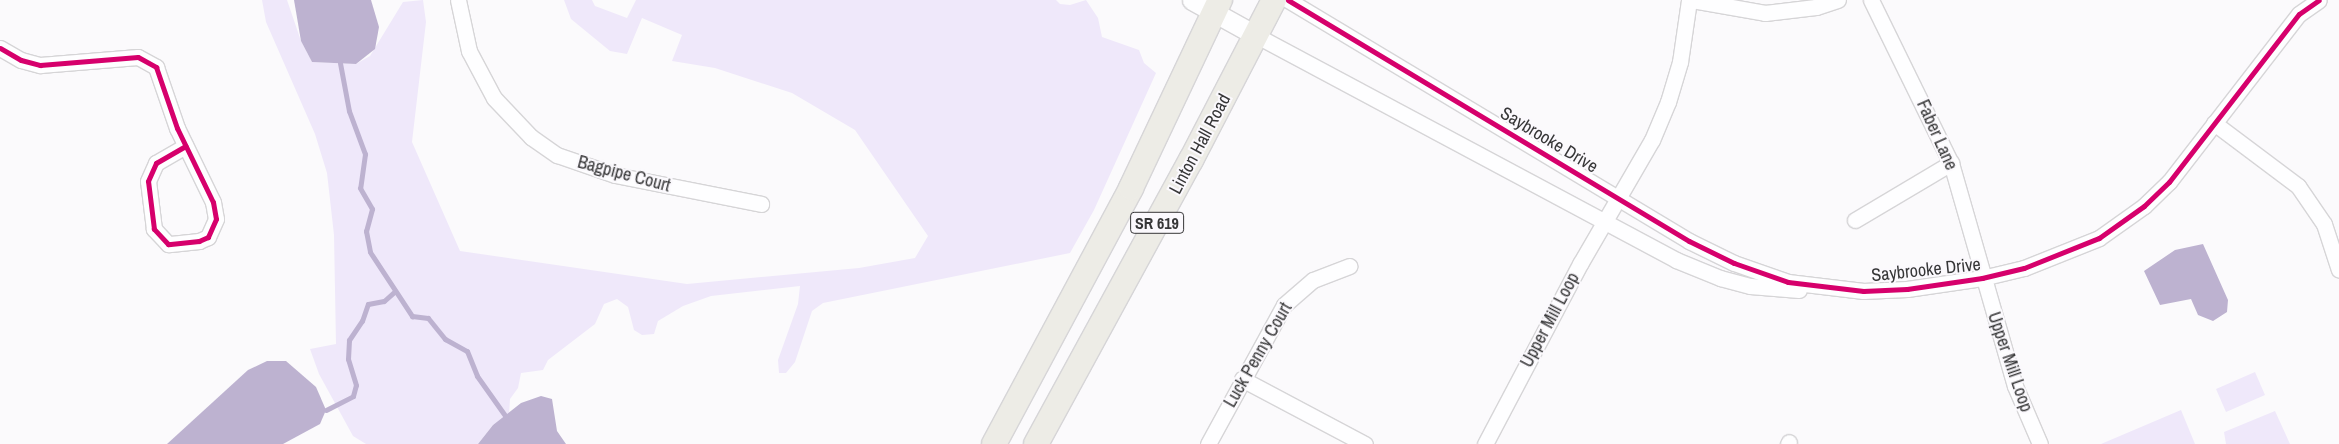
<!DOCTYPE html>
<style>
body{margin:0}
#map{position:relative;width:2339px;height:444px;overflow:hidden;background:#fbfafc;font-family:"Archivo Narrow",sans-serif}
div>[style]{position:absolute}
.green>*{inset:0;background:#efe8fa}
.water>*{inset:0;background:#bdb2d0}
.stream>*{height:5px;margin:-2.5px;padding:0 2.5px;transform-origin:2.5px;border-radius:2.5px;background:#bdb2d0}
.roads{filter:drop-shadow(1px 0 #d6d5d7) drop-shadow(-1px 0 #d6d5d7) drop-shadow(0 1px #d6d5d7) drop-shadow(0 -1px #d6d5d7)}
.minor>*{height:15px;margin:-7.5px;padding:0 7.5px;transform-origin:7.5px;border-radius:7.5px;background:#fefeff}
.tertiary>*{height:19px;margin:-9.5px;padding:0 9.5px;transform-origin:9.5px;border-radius:9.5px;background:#fefeff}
.primary>*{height:24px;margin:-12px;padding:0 12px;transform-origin:12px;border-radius:12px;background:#edece6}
.cycleway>*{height:5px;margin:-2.5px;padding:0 2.5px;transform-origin:2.5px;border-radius:2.5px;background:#d6006c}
span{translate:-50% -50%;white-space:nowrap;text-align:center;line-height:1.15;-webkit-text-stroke:4px #fbf9fd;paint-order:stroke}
.shield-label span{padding:1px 4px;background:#fbf9fd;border:1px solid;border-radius:4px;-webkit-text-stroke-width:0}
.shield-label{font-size:16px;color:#373738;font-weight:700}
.street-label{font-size:18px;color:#373738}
</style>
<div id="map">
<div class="green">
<i style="clip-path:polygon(262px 0,287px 0,301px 41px,312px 62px,356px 64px,370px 56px,403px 2px,423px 0,426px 22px,412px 142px,460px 251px,687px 284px,859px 268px,915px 258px,928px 236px,855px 130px,792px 93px,715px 68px,672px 61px,682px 35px,642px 18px,627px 54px,610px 51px,571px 19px,564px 0,592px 0,595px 6px,627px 18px,636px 0,1056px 0,1060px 4px,1070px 5px,1086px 0,1098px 18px,1102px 37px,1139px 50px,1144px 63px,1156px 73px,1094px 210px,1070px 253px,823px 303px,812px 311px,795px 362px,786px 373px,779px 373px,778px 360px,798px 304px,800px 286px,711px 296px,683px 306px,658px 321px,654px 334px,642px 335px,634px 330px,628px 307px,617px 299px,604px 304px,595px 324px,548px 360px,543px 370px,521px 373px,518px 388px,510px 399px,509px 414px,493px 425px,478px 444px,366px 444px,353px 436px,319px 374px,310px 349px,336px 344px,334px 235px,327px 173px,315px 134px,266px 22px)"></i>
<i style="clip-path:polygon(2255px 372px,2265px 395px,2226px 412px,2216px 389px)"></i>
<i style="clip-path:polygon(2181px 410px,2195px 444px,2101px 444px)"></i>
<i style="clip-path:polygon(2275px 411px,2290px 444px,2226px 444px,2224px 432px)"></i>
</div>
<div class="water">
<i style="clip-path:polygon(294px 0,371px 0,379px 27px,375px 49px,356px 64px,312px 62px,301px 41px)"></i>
<i style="clip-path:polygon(2203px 244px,2228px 300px,2227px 312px,2213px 321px,2198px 315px,2191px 299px,2160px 305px,2144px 271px,2175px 250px)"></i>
<i style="clip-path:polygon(267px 361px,286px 361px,316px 387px,326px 410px,320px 424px,283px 444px,167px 444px,248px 370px)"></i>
<i style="clip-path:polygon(541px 396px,552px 399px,557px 431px,566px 444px,478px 444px,493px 425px,521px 403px)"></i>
</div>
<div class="stream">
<i style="left:340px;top:63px;width:49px;rotate:79.4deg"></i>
<i style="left:349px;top:111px;width:46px;rotate:69.6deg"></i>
<i style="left:365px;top:154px;width:34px;rotate:98deg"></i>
<i style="left:360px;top:188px;width:24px;rotate:60deg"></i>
<i style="left:372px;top:209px;width:23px;rotate:105deg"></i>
<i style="left:366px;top:231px;width:21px;rotate:79deg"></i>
<i style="left:370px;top:252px;width:77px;rotate:56.7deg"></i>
<i style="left:412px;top:316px;width:16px;rotate:7deg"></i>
<i style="left:428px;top:318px;width:27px;rotate:51deg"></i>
<i style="left:445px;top:339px;width:25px;rotate:29deg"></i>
<i style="left:467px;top:351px;width:27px;rotate:68deg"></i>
<i style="left:477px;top:376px;width:50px;rotate:54.7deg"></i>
<i style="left:326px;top:410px;width:30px;rotate:-27deg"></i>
<i style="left:353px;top:396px;width:11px;rotate:-75deg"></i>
<i style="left:356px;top:385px;width:27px;rotate:-107deg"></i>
<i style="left:348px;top:359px;width:19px;rotate:-87deg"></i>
<i style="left:349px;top:340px;width:23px;rotate:-56deg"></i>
<i style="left:362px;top:321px;width:18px;rotate:-71deg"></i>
<i style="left:368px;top:304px;width:16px;rotate:-11deg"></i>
<i style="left:384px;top:301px;width:13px;rotate:-42deg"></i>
</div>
<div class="roads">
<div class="minor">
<i style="left:458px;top:0;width:52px;rotate:77.8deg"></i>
<i style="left:469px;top:51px;width:53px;rotate:62deg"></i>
<i style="left:494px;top:98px;width:54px;rotate:46.5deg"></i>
<i style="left:531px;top:137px;width:32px;rotate:35deg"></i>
<i style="left:557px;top:155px;width:61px;rotate:19deg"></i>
<i style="left:615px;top:175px;width:149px;rotate:11.2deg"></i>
<i style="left:1288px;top:0;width:468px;rotate:31deg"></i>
<i style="left:1689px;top:241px;width:50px;rotate:26.1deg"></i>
<i style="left:1734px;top:263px;width:57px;rotate:19.4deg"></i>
<i style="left:1788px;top:282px;width:76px;rotate:6.8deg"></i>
<i style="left:1863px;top:291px;width:44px;rotate:-2.6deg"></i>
<i style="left:1907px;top:289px;width:76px;rotate:-8.3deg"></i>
<i style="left:1982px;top:278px;width:43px;rotate:-13.4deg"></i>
<i style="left:2024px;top:268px;width:81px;rotate:-21.8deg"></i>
<i style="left:2099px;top:238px;width:55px;rotate:-35.4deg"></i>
<i style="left:2144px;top:206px;width:35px;rotate:-44deg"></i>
<i style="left:2169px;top:182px;width:212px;rotate:-52.3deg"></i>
<i style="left:2299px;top:14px;width:24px;rotate:-35deg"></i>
<i style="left:1692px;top:0;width:74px;rotate:10.1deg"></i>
<i style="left:1765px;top:13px;width:51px;rotate:-6.7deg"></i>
<i style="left:1816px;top:7px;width:23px;rotate:-18deg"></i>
<i style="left:1871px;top:0;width:182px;rotate:63.9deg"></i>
<i style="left:1951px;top:163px;width:232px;rotate:74deg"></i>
<i style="left:2015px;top:386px;width:63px;rotate:66.7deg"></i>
<i style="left:1257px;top:36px;width:475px;rotate:28.1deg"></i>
<i style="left:1676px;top:260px;width:48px;rotate:22.2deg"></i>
<i style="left:1720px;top:278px;width:31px;rotate:15deg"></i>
<i style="left:1750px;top:286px;width:49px;rotate:4.7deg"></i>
<i style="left:0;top:48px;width:24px;rotate:30deg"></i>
<i style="left:21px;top:60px;width:20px;rotate:15deg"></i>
<i style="left:40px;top:65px;width:98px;rotate:-4.7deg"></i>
<i style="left:138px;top:57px;width:21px;rotate:29deg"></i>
<i style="left:156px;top:67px;width:65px;rotate:71deg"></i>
<i style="left:177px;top:128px;width:82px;rotate:64.1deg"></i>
<i style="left:213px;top:202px;width:17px;rotate:80deg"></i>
<i style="left:216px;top:219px;width:20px;rotate:114deg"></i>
<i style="left:208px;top:237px;width:10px;rotate:156deg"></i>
<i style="left:199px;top:241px;width:31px;rotate:174deg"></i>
<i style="left:168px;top:244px;width:21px;rotate:-133deg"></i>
<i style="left:154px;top:229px;width:48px;rotate:-97.1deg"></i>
<i style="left:148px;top:181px;width:20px;rotate:-66deg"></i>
<i style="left:156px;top:163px;width:34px;rotate:-30deg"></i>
<i style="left:2214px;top:123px;width:105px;rotate:36.9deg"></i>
<i style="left:2298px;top:186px;width:46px;rotate:55.6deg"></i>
<i style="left:2324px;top:224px;width:48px;rotate:71.9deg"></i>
<i style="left:1855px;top:220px;width:112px;rotate:-30.7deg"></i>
<i style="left:1242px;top:379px;width:139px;rotate:27.9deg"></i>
<i style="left:1208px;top:444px;width:158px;rotate:-61.3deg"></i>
<i style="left:1284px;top:305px;width:38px;rotate:-41deg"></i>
<i style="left:1313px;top:280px;width:39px;rotate:-21deg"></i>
<i style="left:1485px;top:444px;width:204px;rotate:-62.2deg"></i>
<i style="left:1580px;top:264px;width:143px;rotate:-59.9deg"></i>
<i style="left:1652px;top:140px;width:41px;rotate:-67.2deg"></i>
<i style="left:1668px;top:102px;width:42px;rotate:-73.3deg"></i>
<i style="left:1680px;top:62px;width:63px;rotate:-81.7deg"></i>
<i style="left:1788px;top:444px;width:2px;rotate:-63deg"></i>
</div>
<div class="tertiary">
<i style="left:1192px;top:0;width:74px;rotate:29deg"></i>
</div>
<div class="primary">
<i style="left:994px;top:444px;width:290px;rotate:-61.8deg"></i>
<i style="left:1131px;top:188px;width:208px;rotate:-64.7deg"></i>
<i style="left:1036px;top:444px;width:324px;rotate:-61.4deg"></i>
<i style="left:1191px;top:160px;width:180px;rotate:-62.6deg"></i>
</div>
</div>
<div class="cycleway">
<i style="left:1288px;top:0;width:468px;rotate:31deg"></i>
<i style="left:1689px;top:241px;width:50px;rotate:26.1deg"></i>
<i style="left:1734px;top:263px;width:57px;rotate:19.4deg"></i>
<i style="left:1788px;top:282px;width:76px;rotate:6.8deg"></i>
<i style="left:1863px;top:291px;width:44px;rotate:-2.6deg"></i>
<i style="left:1907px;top:289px;width:76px;rotate:-8.3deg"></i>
<i style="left:1982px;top:278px;width:43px;rotate:-13.4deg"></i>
<i style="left:2024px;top:268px;width:81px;rotate:-21.8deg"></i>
<i style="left:2099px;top:238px;width:55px;rotate:-35.4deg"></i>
<i style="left:2144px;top:206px;width:35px;rotate:-44deg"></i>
<i style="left:2169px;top:182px;width:212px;rotate:-52.3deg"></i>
<i style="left:2299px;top:14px;width:24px;rotate:-35deg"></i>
<i style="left:0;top:48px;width:24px;rotate:30deg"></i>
<i style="left:21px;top:60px;width:20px;rotate:15deg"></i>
<i style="left:40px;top:65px;width:98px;rotate:-4.7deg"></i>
<i style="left:138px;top:57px;width:21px;rotate:29deg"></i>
<i style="left:156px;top:67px;width:65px;rotate:71deg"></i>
<i style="left:177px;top:128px;width:82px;rotate:64.1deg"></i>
<i style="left:213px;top:202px;width:17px;rotate:80deg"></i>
<i style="left:216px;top:219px;width:20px;rotate:114deg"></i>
<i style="left:208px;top:237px;width:10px;rotate:156deg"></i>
<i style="left:199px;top:241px;width:31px;rotate:174deg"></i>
<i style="left:168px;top:244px;width:21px;rotate:-133deg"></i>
<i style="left:154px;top:229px;width:48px;rotate:-97.1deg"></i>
<i style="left:148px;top:181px;width:20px;rotate:-66deg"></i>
<i style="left:156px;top:163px;width:34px;rotate:-30deg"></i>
</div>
<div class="shield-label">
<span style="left:1157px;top:223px">SR 619</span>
</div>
<div class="street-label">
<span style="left:1937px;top:135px;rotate:66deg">Faber Lane</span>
<span style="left:1549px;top:140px;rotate:31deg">Saybrooke Drive</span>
<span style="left:1200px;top:144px;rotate:-62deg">Linton Hall Road</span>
<span style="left:624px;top:174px;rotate:15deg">Bagpipe Court</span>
<span style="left:1926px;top:270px;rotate:-6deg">Saybrooke Drive</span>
<span style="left:1550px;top:320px;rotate:-62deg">Upper Mill Loop</span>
<span style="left:1258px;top:355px;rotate:-60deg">Luck Penny Court</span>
<span style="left:2010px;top:362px;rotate:71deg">Upper Mill Loop</span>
</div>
</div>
